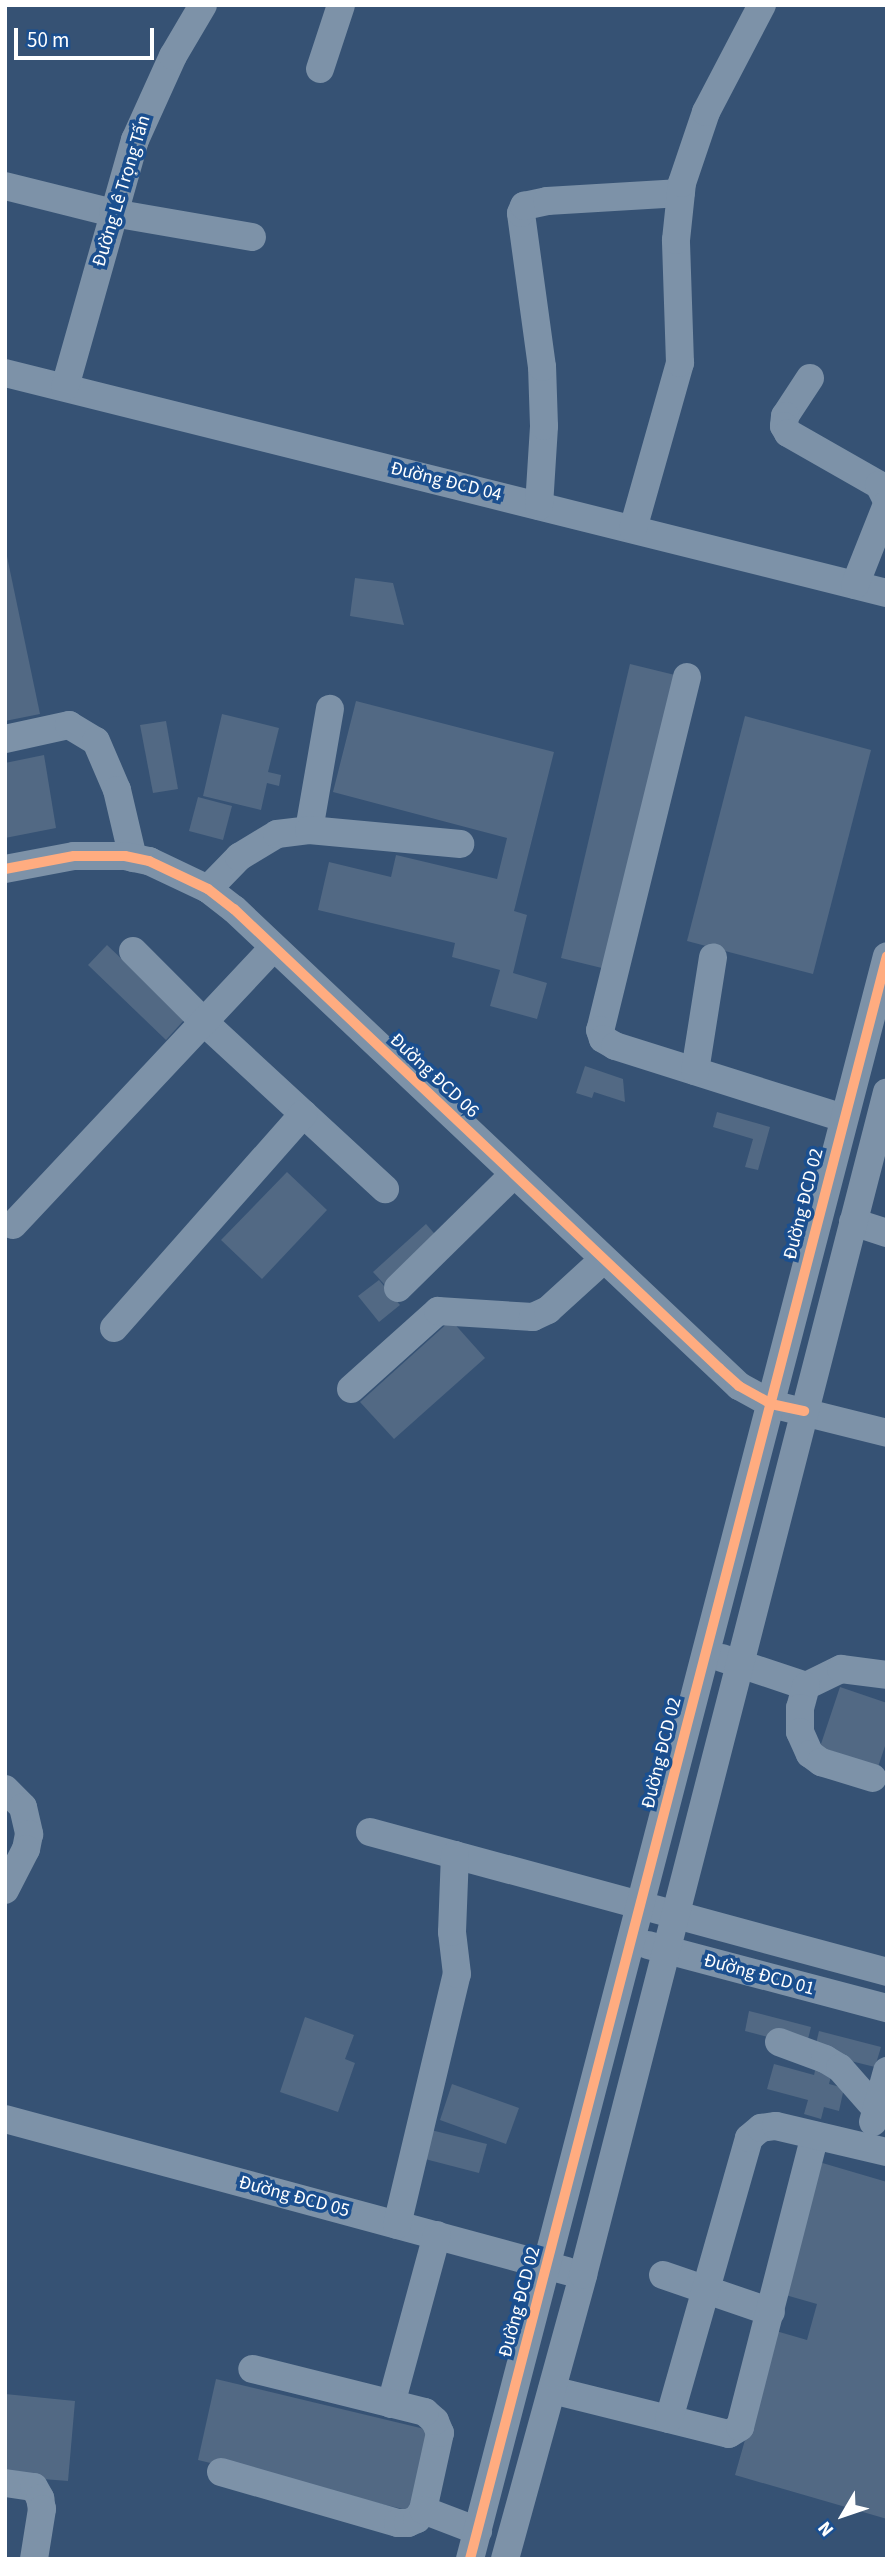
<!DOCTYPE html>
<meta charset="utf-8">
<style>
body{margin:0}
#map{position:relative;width:892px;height:2564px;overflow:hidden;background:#365274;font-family:"Source Sans 3",sans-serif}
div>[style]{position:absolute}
.building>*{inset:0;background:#526984}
.minor>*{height:28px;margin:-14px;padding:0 14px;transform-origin:14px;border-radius:14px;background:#7d92a8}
.cycleway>*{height:10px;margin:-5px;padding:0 5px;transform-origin:5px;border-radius:5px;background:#ffac80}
span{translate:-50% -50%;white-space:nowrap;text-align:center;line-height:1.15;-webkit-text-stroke:7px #1b4f8f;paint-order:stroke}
.street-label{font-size:19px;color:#fff}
.frame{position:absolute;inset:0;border:7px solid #fff;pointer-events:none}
.north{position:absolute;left:808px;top:2480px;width:70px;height:70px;-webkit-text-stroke:5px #1b4f8f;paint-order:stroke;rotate:231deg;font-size:19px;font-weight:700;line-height:28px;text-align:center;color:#fff}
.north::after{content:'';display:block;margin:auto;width:24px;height:32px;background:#fff;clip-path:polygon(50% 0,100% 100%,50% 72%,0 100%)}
.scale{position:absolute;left:14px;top:28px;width:140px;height:32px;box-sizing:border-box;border:4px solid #fff;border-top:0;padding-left:9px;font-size:21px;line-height:24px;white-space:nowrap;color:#fff;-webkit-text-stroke:5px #1b4f8f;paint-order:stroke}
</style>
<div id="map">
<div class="building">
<i style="clip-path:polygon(5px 547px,40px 714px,5px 721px)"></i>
<i style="clip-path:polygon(355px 578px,393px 583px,404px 625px,350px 616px)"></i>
<i style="clip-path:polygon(630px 664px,679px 676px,610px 970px,561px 958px)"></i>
<i style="clip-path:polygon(356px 701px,554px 752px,514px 911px,527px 915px,513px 973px,547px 983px,537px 1019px,490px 1006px,500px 970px,452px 957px,455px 943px,318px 910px,329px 862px,391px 877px,396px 855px,497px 879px,507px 838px,333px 792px)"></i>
<i style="clip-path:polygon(222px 714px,279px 728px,268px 772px,281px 775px,279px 786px,267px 783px,261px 810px,203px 796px)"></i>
<i style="clip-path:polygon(745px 716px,871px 750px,813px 974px,687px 941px)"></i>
<i style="clip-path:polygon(166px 721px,178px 789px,153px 793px,140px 725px)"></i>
<i style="clip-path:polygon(44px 755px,56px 828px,5px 838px,5px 763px)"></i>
<i style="clip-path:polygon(198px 797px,232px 806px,223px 840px,189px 831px)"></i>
<i style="clip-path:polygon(107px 945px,185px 1019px,166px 1040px,88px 965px)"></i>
<i style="clip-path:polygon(585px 1066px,623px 1079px,625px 1102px,594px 1092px,592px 1098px,576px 1093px)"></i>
<i style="clip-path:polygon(717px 1112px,770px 1127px,758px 1170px,745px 1167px,753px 1139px,713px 1127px)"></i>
<i style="clip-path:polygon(287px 1172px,327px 1210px,262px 1279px,221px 1240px)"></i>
<i style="clip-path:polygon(426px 1224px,447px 1248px,394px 1295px,373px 1272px)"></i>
<i style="clip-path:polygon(379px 1280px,400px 1305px,379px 1322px,358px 1296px)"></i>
<i style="clip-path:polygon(451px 1320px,485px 1358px,394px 1439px,360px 1402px)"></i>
<i style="clip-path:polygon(840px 1687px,887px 1703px,887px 1740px,878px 1767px,820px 1747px)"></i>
<i style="clip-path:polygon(749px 2011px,811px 2027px,806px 2047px,745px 2031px)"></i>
<i style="clip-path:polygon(305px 2017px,354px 2035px,345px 2059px,355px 2063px,338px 2112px,280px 2092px)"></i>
<i style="clip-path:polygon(819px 2031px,881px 2047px,875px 2067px,814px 2052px)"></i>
<i style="clip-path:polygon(774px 2064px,814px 2075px,816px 2067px,832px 2072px,829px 2084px,844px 2088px,839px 2111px,824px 2107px,821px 2119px,804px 2114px,808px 2100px,767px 2089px)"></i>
<i style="clip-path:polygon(452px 2084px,519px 2108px,506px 2144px,440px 2120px)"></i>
<i style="clip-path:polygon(431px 2130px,487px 2144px,479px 2173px,425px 2159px)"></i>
<i style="clip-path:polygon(819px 2162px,887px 2182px,887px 2519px,735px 2475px,776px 2331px,807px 2340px,817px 2304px,782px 2294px)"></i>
<i style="clip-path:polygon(216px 2379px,433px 2431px,415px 2512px,198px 2460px)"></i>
<i style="clip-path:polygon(5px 2394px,75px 2401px,68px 2481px,5px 2476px)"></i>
</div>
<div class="minor">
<i style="left:320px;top:69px;width:67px;rotate:-71.8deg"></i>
<i style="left:5px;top:186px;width:111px;rotate:14deg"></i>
<i style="left:113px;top:213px;width:141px;rotate:9.8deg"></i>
<i style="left:5px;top:373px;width:909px;rotate:14.01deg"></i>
<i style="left:810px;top:378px;width:45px;rotate:123.3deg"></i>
<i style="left:785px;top:416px;width:10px;rotate:96deg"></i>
<i style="left:784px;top:426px;width:8px;rotate:60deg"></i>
<i style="left:788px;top:433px;width:105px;rotate:29.7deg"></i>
<i style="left:879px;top:485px;width:18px;rotate:63deg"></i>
<i style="left:65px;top:387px;width:257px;rotate:-74.2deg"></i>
<i style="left:135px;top:140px;width:92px;rotate:-65.7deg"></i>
<i style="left:173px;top:56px;width:59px;rotate:-59.5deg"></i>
<i style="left:539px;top:506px;width:80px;rotate:-86.4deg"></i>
<i style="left:544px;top:426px;width:59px;rotate:-91.9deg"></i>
<i style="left:542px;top:367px;width:155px;rotate:-97.8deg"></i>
<i style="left:521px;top:213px;width:8px;rotate:-67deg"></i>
<i style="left:524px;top:206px;width:24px;rotate:-12deg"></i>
<i style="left:547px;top:201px;width:134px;rotate:-3.4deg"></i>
<i style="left:633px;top:529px;width:173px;rotate:-74.2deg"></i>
<i style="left:680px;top:363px;width:123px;rotate:-91.9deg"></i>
<i style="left:676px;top:240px;width:57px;rotate:-84deg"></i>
<i style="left:682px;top:183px;width:75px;rotate:-71.3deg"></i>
<i style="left:706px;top:112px;width:121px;rotate:-62.4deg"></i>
<i style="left:855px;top:585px;width:87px;rotate:-68.4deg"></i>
<i style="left:687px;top:677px;width:364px;rotate:103.8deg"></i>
<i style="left:600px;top:1030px;width:9px;rotate:72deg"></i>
<i style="left:603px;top:1039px;width:14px;rotate:30deg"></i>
<i style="left:615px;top:1046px;width:240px;rotate:17.5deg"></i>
<i style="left:5px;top:739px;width:66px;rotate:-12.3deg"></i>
<i style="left:69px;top:725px;width:31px;rotate:31deg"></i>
<i style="left:96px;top:741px;width:53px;rotate:66.8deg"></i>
<i style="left:117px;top:790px;width:70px;rotate:76.8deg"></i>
<i style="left:309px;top:830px;width:123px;rotate:-80.2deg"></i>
<i style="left:5px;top:869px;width:70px;rotate:-10.7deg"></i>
<i style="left:74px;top:856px;width:51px"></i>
<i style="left:125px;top:856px;width:25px;rotate:12deg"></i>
<i style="left:149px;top:861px;width:65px;rotate:25.4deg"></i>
<i style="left:208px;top:889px;width:33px;rotate:38deg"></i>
<i style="left:234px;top:909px;width:695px;rotate:43.37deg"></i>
<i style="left:739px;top:1386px;width:37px;rotate:29deg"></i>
<i style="left:771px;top:1404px;width:120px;rotate:14deg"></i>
<i style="left:208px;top:889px;width:45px;rotate:-45.9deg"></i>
<i style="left:239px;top:857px;width:44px;rotate:-31.2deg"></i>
<i style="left:277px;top:834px;width:32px;rotate:-7deg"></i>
<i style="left:309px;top:830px;width:152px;rotate:5.3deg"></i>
<i style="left:133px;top:951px;width:102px;rotate:45deg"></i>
<i style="left:205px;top:1023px;width:245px;rotate:42.7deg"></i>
<i style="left:695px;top:1071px;width:115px;rotate:-81deg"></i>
<i style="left:853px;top:1222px;width:36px;rotate:18deg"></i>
<i style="left:13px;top:1225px;width:380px;rotate:-46.8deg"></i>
<i style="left:398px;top:1288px;width:161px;rotate:-44.5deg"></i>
<i style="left:114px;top:1328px;width:286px;rotate:-48.5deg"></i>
<i style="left:351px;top:1389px;width:117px;rotate:-41.9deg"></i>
<i style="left:438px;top:1311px;width:95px;rotate:3.6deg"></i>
<i style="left:533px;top:1317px;width:17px;rotate:-25deg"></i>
<i style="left:548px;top:1310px;width:74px;rotate:-42.3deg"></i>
<i style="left:722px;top:1658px;width:89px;rotate:18.4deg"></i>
<i style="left:806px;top:1686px;width:39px;rotate:-26deg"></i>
<i style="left:841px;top:1669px;width:46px;rotate:7.4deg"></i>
<i style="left:806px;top:1686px;width:23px;rotate:105deg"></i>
<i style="left:800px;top:1708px;width:24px;rotate:90deg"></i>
<i style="left:800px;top:1732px;width:24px;rotate:66deg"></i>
<i style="left:810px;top:1754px;width:14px;rotate:36deg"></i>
<i style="left:821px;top:1762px;width:54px;rotate:17.1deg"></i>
<i style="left:5px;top:1789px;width:25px;rotate:45deg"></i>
<i style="left:23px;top:1807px;width:28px;rotate:77deg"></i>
<i style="left:29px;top:1834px;width:15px;rotate:101deg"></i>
<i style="left:26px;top:1849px;width:46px;rotate:117.1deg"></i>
<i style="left:370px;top:1832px;width:536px;rotate:15.15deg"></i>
<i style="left:648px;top:1945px;width:247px;rotate:14.8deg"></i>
<i style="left:779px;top:2042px;width:49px;rotate:20.3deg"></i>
<i style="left:825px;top:2059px;width:17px;rotate:31deg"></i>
<i style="left:840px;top:2068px;width:56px;rotate:48.6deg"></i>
<i style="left:5px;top:2119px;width:582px;rotate:15.13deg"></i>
<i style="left:873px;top:2122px;width:53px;rotate:-74.6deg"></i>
<i style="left:397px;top:2225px;width:258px;rotate:-76.6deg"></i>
<i style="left:457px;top:1974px;width:42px;rotate:-96.8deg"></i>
<i style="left:452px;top:1932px;width:77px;rotate:-87.8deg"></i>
<i style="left:663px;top:2275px;width:114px;rotate:18.9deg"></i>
<i style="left:552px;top:2390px;width:182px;rotate:14deg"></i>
<i style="left:729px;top:2434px;width:13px;rotate:-32deg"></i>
<i style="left:740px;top:2427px;width:301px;rotate:-75.6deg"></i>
<i style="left:391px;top:2404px;width:175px;rotate:-74.8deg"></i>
<i style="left:669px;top:2419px;width:292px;rotate:-74.1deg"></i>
<i style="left:749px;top:2138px;width:16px;rotate:-40deg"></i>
<i style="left:761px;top:2128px;width:15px;rotate:-8deg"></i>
<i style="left:776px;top:2126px;width:114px;rotate:13.2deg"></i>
<i style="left:221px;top:2472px;width:184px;rotate:16.1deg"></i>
<i style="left:398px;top:2523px;width:10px"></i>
<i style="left:408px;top:2523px;width:10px;rotate:-24deg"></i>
<i style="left:417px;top:2519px;width:11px;rotate:-56deg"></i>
<i style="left:423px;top:2510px;width:79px;rotate:-77.6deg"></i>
<i style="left:440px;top:2433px;width:13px;rotate:-113deg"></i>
<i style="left:435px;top:2421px;width:13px;rotate:-138deg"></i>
<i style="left:425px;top:2412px;width:178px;rotate:-166deg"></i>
<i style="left:5px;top:2483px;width:29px;rotate:8deg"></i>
<i style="left:34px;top:2487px;width:13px;rotate:61deg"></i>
<i style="left:40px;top:2498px;width:11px;rotate:80deg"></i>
<i style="left:42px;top:2509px;width:51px;rotate:99.1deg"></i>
<i style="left:423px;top:2510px;width:59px;rotate:20.9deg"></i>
<i style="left:470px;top:2559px;width:1656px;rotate:-75.42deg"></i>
<i style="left:505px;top:2559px;width:295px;rotate:-74.6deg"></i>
<i style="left:583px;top:2275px;width:1221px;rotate:-75.59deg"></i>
</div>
<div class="cycleway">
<i style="left:5px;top:869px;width:70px;rotate:-10.7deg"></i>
<i style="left:74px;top:856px;width:51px"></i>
<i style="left:125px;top:856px;width:25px;rotate:12deg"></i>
<i style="left:149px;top:861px;width:65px;rotate:25.4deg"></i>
<i style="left:208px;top:889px;width:33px;rotate:38deg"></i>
<i style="left:234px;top:909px;width:668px;rotate:43.42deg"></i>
<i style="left:719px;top:1368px;width:27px;rotate:42deg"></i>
<i style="left:739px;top:1386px;width:37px;rotate:29deg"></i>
<i style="left:771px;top:1404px;width:34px;rotate:12deg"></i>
<i style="left:470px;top:2559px;width:1656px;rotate:-75.42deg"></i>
</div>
<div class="street-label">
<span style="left:122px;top:191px;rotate:-73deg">Đường Lê Trọng Tấn</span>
<span style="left:446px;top:482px;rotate:14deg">Đường ĐCD 04</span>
<span style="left:434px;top:1076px;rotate:43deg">Đường ĐCD 06</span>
<span style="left:804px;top:1204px;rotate:-76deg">Đường ĐCD 02</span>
<span style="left:662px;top:1753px;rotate:-76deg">Đường ĐCD 02</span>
<span style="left:759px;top:1975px;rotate:15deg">Đường ĐCD 01</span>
<span style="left:294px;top:2197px;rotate:15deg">Đường ĐCD 05</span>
<span style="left:520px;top:2302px;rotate:-75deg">Đường ĐCD 02</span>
</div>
<div class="frame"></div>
<div class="north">N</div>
<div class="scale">50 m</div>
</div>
